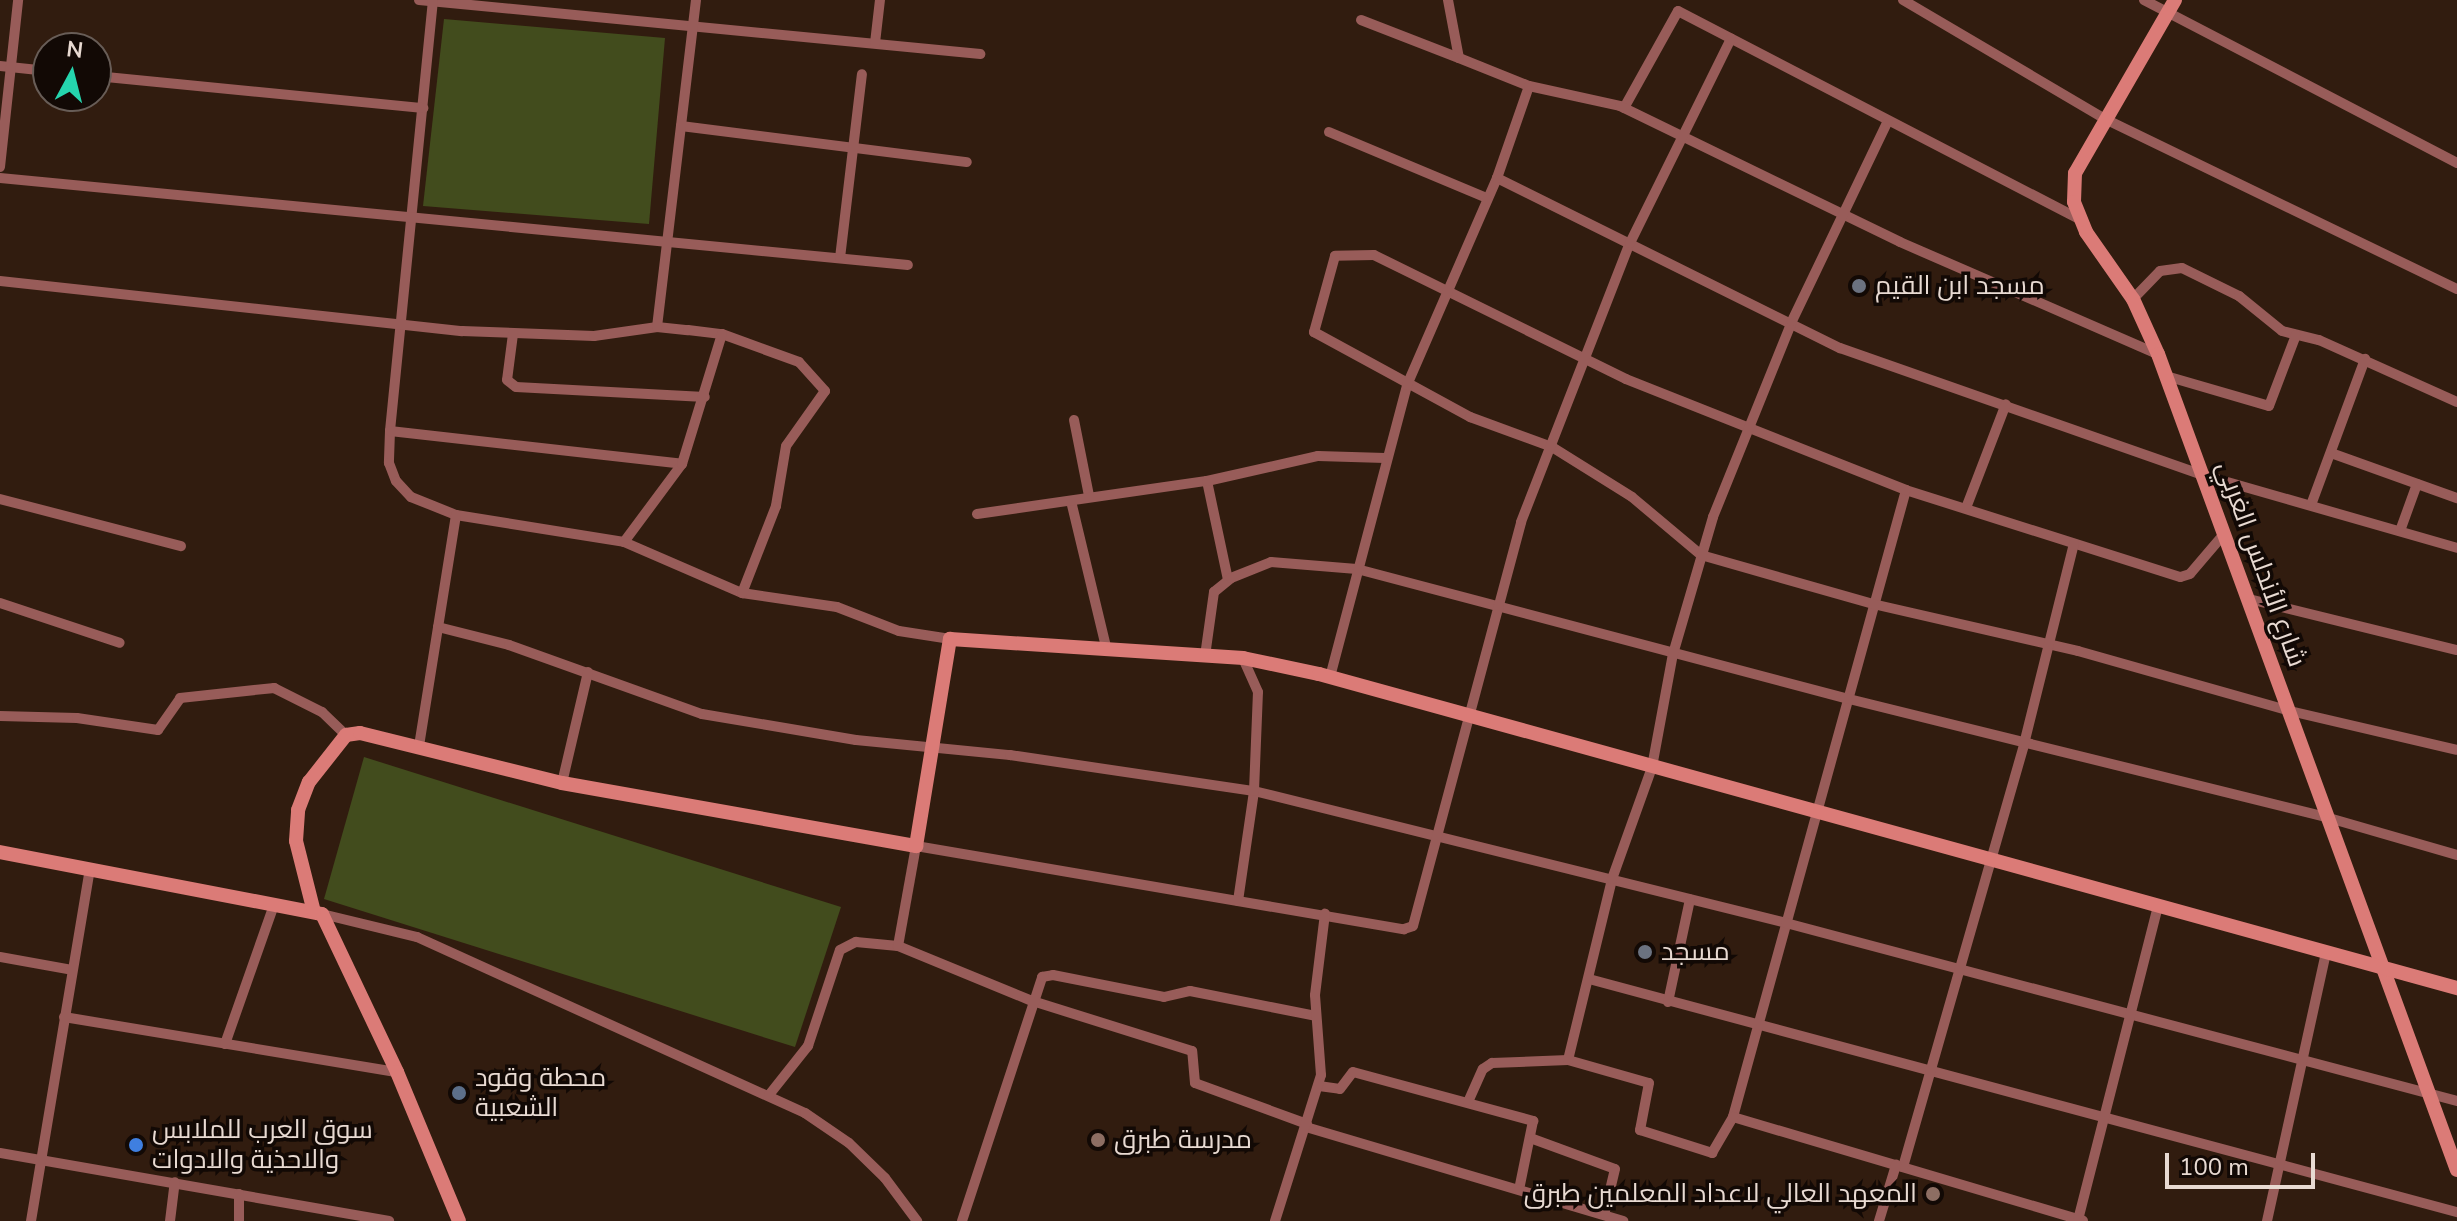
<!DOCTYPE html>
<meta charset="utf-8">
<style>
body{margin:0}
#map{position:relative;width:2457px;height:1221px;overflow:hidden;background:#311c0f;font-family:"Nunito Sans",Cairo,sans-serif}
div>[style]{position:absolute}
.green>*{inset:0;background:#424c1d}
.street>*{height:10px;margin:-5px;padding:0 5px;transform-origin:5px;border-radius:5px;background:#985c59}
.secondary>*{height:14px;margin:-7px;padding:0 7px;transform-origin:7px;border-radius:7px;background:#db7b77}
.dots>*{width:22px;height:22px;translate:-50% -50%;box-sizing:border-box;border:4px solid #120905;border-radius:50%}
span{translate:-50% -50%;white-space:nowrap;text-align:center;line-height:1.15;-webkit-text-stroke:7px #120905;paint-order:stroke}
.poi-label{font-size:26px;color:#e8dad2}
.left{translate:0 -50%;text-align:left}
.right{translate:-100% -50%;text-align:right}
.street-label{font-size:26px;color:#e8dad2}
.north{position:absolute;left:32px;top:32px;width:80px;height:80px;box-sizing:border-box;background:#120905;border:2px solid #685d57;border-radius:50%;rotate:7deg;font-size:22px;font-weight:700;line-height:32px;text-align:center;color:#e8dad2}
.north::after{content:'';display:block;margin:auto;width:28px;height:36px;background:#25d5ae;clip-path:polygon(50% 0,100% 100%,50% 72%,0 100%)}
.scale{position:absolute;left:2165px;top:1153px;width:150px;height:36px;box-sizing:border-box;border:4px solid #e8dad2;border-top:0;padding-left:10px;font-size:24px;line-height:28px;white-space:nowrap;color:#e8dad2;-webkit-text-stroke:6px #120905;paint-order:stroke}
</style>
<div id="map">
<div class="green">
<i style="clip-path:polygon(444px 19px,665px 38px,649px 224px,423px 206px)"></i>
<i style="clip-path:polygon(364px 757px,841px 907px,795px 1047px,324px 899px)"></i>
</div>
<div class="street">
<i style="left:419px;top:0;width:564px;rotate:5.5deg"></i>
<i style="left:433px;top:0;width:433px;rotate:95.7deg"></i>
<i style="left:390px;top:431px;width:32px;rotate:92deg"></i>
<i style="left:389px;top:463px;width:19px;rotate:69deg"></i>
<i style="left:396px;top:481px;width:22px;rotate:47deg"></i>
<i style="left:411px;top:497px;width:48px;rotate:21.8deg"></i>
<i style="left:456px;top:515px;width:170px;rotate:9.1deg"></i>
<i style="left:624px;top:542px;width:129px;rotate:23.4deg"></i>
<i style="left:742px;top:593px;width:96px;rotate:8.4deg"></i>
<i style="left:837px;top:607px;width:66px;rotate:21.2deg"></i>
<i style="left:899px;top:631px;width:52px;rotate:8.9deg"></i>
<i style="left:1448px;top:0;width:59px;rotate:79.3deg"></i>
<i style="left:1459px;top:58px;width:75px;rotate:21.8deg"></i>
<i style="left:1903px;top:0;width:232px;rotate:30.5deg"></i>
<i style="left:2103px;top:118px;width:393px;rotate:25.8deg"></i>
<i style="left:2144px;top:0;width:353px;rotate:27.5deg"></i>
<i style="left:1361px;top:20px;width:105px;rotate:21.2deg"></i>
<i style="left:875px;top:43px;width:43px;rotate:-83.4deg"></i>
<i style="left:0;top:66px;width:48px;rotate:5.9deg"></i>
<i style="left:96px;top:76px;width:329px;rotate:5.6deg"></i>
<i style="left:1624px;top:108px;width:111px;rotate:-60.9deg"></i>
<i style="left:1678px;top:11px;width:452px;rotate:27.4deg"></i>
<i style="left:681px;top:126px;width:288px;rotate:7.2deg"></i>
<i style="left:1329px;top:132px;width:171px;rotate:22.7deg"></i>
<i style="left:0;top:167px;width:168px;rotate:-83.8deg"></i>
<i style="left:0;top:178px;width:912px;rotate:5.47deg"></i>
<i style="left:1497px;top:178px;width:383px;rotate:26.4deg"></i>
<i style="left:1840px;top:348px;width:385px;rotate:19.3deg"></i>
<i style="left:2203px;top:475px;width:264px;rotate:16deg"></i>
<i style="left:840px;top:258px;width:185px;rotate:-83.2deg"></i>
<i style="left:0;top:281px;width:465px;rotate:6.2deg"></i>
<i style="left:462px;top:331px;width:132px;rotate:2.2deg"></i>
<i style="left:594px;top:336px;width:64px;rotate:-8.1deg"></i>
<i style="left:657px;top:327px;width:31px;rotate:6deg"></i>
<i style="left:688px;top:330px;width:34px;rotate:7deg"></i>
<i style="left:722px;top:334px;width:82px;rotate:20deg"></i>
<i style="left:799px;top:362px;width:39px;rotate:48deg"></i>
<i style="left:825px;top:391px;width:67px;rotate:125.3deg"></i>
<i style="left:786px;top:446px;width:61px;rotate:99.5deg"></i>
<i style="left:776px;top:506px;width:93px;rotate:111.3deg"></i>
<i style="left:2133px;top:299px;width:39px;rotate:-46deg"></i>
<i style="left:2160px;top:271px;width:22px;rotate:-8deg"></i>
<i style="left:2182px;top:268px;width:64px;rotate:26.2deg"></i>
<i style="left:2239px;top:296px;width:55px;rotate:39.1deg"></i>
<i style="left:2282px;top:331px;width:38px;rotate:14deg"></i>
<i style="left:2319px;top:340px;width:151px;rotate:24.2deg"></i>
<i style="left:657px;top:327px;width:329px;rotate:-83.2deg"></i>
<i style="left:513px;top:334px;width:46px;rotate:97.4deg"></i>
<i style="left:507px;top:380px;width:11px;rotate:38deg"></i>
<i style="left:516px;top:387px;width:189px;rotate:3deg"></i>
<i style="left:2166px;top:376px;width:107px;rotate:16.2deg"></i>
<i style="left:2269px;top:406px;width:76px;rotate:-69.2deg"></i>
<i style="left:1074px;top:420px;width:77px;rotate:78.8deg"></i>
<i style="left:390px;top:431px;width:294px;rotate:6.4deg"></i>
<i style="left:2331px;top:453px;width:134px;rotate:19.7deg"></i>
<i style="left:1207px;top:481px;width:101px;rotate:78deg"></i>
<i style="left:1906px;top:490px;width:650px;rotate:105.43deg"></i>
<i style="left:1733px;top:1117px;width:365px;rotate:16.5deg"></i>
<i style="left:0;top:499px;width:187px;rotate:14.6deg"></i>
<i style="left:1071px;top:501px;width:154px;rotate:76.5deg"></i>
<i style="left:2311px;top:505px;width:156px;rotate:-69.7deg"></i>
<i style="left:1966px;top:508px;width:111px;rotate:-69deg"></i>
<i style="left:977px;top:514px;width:232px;rotate:-8.2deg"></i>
<i style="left:1207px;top:481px;width:114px;rotate:-12.7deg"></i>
<i style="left:1318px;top:456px;width:67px;rotate:1.7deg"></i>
<i style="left:2400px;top:531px;width:50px;rotate:-70.1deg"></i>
<i style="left:2224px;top:534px;width:52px;rotate:130.4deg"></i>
<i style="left:2190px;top:574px;width:10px;rotate:163deg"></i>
<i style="left:2180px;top:577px;width:287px;rotate:-162.4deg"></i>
<i style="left:1906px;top:490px;width:301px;rotate:-158.4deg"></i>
<i style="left:1626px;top:379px;width:281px;rotate:-153.8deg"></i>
<i style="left:1374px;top:255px;width:39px;rotate:179deg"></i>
<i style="left:1335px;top:256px;width:79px;rotate:105.4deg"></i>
<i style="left:1314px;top:332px;width:178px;rotate:28.6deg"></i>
<i style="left:1470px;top:417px;width:87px;rotate:20.1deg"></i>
<i style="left:1552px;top:447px;width:94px;rotate:32deg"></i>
<i style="left:1632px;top:497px;width:90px;rotate:40deg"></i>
<i style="left:1701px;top:555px;width:179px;rotate:15.9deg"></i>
<i style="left:1873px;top:604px;width:210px;rotate:12.9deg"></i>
<i style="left:2078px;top:651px;width:220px;rotate:15.8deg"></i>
<i style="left:2290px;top:711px;width:171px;rotate:13.1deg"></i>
<i style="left:624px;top:542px;width:97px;rotate:-53.4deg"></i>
<i style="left:682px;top:464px;width:136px;rotate:-72.9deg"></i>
<i style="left:2249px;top:599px;width:214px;rotate:13.8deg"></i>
<i style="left:0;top:603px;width:126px;rotate:18.4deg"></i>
<i style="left:438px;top:627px;width:73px;rotate:14.2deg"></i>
<i style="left:509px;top:645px;width:205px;rotate:19.7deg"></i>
<i style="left:702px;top:714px;width:156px;rotate:9.6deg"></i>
<i style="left:856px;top:740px;width:155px;rotate:5.6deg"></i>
<i style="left:1010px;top:755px;width:247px;rotate:8.4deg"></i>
<i style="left:1254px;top:791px;width:548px;rotate:13.93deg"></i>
<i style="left:1786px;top:923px;width:694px;rotate:14.86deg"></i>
<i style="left:1205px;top:656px;width:65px;rotate:-82deg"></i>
<i style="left:1214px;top:592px;width:22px;rotate:-39deg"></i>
<i style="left:1231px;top:578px;width:43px;rotate:-21.8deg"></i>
<i style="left:1271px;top:562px;width:86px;rotate:4.7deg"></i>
<i style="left:1357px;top:569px;width:505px;rotate:14.81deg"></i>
<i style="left:1845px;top:698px;width:499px;rotate:13.9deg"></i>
<i style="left:2329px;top:818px;width:133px;rotate:16.1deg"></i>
<i style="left:1330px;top:677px;width:302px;rotate:-75.2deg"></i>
<i style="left:1407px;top:385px;width:226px;rotate:-66.5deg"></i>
<i style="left:1497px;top:178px;width:97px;rotate:-70.8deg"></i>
<i style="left:1529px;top:86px;width:93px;rotate:12.4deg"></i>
<i style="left:1620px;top:106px;width:311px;rotate:25.9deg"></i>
<i style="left:1900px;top:242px;width:281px;rotate:23.5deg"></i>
<i style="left:0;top:716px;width:77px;rotate:1.5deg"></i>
<i style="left:77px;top:718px;width:82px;rotate:8.4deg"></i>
<i style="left:158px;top:730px;width:39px;rotate:-55deg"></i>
<i style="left:180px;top:698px;width:95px;rotate:-6.1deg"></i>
<i style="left:274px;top:688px;width:54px;rotate:26.6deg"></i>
<i style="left:322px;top:712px;width:33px;rotate:44deg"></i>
<i style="left:419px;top:746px;width:234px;rotate:-80.9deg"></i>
<i style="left:562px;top:783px;width:114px;rotate:-76.8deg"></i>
<i style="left:1238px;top:901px;width:111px;rotate:-81.7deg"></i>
<i style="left:1254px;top:791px;width:99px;rotate:-87.7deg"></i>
<i style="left:1258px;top:692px;width:37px;rotate:-114deg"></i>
<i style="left:322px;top:914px;width:98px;rotate:13.6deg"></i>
<i style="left:417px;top:937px;width:426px;rotate:24.4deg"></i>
<i style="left:805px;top:1113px;width:53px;rotate:34.3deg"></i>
<i style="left:849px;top:1143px;width:50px;rotate:44.2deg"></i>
<i style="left:885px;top:1178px;width:54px;rotate:53.3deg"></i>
<i style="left:0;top:957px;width:73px;rotate:10.2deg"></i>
<i style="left:1589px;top:979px;width:899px;rotate:15.03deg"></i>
<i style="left:1668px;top:1002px;width:105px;rotate:-77.9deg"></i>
<i style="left:64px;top:1017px;width:338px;rotate:9.4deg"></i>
<i style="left:225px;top:1044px;width:147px;rotate:-70.6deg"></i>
<i style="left:1568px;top:1060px;width:84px;rotate:15.9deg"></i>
<i style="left:1649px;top:1083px;width:48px;rotate:100.8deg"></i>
<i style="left:1640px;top:1130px;width:76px;rotate:17.7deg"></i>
<i style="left:1712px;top:1153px;width:42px;rotate:-59.7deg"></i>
<i style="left:1319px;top:1086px;width:21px;rotate:8deg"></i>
<i style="left:1340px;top:1089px;width:21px;rotate:-53deg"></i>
<i style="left:1353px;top:1072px;width:187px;rotate:15.2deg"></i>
<i style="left:1533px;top:1121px;width:70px;rotate:101.5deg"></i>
<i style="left:769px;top:1095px;width:63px;rotate:-51.5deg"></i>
<i style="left:808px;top:1046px;width:101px;rotate:-71.6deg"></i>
<i style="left:840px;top:950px;width:18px;rotate:-27deg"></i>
<i style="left:856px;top:942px;width:42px;rotate:5.4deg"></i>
<i style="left:1468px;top:1102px;width:36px;rotate:-66deg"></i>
<i style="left:1483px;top:1069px;width:11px;rotate:-34deg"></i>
<i style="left:1492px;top:1063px;width:76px;rotate:-2.3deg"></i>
<i style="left:1568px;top:1060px;width:186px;rotate:-76.3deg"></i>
<i style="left:1612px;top:879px;width:119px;rotate:-70.3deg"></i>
<i style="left:1652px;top:767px;width:115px;rotate:-79.5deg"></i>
<i style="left:1673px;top:654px;width:143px;rotate:-73.7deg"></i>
<i style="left:1713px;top:517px;width:211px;rotate:-68deg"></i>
<i style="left:1792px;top:321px;width:222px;rotate:-64.4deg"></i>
<i style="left:1307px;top:1124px;width:119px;rotate:-159.9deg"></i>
<i style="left:1195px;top:1083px;width:32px;rotate:-95deg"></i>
<i style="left:1192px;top:1051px;width:168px;rotate:-162.6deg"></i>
<i style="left:1032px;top:1001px;width:145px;rotate:-157.7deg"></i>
<i style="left:898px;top:946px;width:102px;rotate:-79.8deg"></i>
<i style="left:916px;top:846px;width:495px;rotate:9.7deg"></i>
<i style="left:1404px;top:929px;width:9px;rotate:-18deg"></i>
<i style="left:1413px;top:926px;width:418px;rotate:-75deg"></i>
<i style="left:1521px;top:522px;width:300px;rotate:-68.7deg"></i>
<i style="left:1630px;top:243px;width:228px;rotate:-63.7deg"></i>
<i style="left:1306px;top:1127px;width:331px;rotate:16.5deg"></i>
<i style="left:1533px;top:1139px;width:87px;rotate:20.1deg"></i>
<i style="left:1615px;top:1169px;width:47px;rotate:103.4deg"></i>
<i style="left:0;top:1153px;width:395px;rotate:9.9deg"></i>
<i style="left:1903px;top:1167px;width:440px;rotate:-74deg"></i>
<i style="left:2024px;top:744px;width:206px;rotate:-76deg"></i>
<i style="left:2078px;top:1220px;width:324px;rotate:-75.7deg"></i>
<i style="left:31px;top:1221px;width:356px;rotate:-80.5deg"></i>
<i style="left:170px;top:1221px;width:39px;rotate:-83deg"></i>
<i style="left:239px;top:1221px;width:27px;rotate:-90deg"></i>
<i style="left:962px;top:1221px;width:257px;rotate:-71.8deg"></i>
<i style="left:1042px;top:977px;width:11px;rotate:-10deg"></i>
<i style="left:1053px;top:975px;width:113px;rotate:11.2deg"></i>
<i style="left:1164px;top:997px;width:27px;rotate:-13deg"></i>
<i style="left:1190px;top:991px;width:128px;rotate:11.2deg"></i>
<i style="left:1275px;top:1221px;width:153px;rotate:-72.5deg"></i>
<i style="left:1321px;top:1075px;width:80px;rotate:-94.3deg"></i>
<i style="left:1315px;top:995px;width:82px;rotate:-83deg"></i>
<i style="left:1879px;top:1221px;width:59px;rotate:-73.1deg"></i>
<i style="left:2267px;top:1221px;width:274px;rotate:-77.6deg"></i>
</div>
<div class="secondary">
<i style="left:2175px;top:0;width:200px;rotate:120deg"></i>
<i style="left:2075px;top:173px;width:29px;rotate:92deg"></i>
<i style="left:2074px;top:202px;width:32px;rotate:68deg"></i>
<i style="left:2086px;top:232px;width:82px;rotate:55deg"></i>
<i style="left:2133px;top:299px;width:60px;rotate:65.6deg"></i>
<i style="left:2158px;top:354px;width:869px;rotate:69.88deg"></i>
<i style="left:0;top:852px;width:328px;rotate:10.9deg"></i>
<i style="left:322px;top:914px;width:175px;rotate:64.6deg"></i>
<i style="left:397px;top:1072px;width:161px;rotate:67.4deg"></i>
<i style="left:314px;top:912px;width:73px;rotate:-104.2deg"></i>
<i style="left:296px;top:841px;width:31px;rotate:-86deg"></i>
<i style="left:298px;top:810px;width:30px;rotate:-69deg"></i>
<i style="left:309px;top:782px;width:60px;rotate:-51.8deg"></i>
<i style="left:346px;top:735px;width:14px;rotate:-8deg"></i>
<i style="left:360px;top:733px;width:208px;rotate:13.9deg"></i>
<i style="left:562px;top:783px;width:360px;rotate:10.1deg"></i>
<i style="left:916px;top:846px;width:210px;rotate:-80.7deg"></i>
<i style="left:950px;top:639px;width:294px;rotate:3.7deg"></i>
<i style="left:1243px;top:658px;width:78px;rotate:11.9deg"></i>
<i style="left:1319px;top:674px;width:1181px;rotate:15.43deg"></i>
</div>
<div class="dots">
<i style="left:1859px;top:286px;background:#6b7280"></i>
<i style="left:1645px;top:952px;background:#6b7280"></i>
<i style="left:459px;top:1093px;background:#5c6f8a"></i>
<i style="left:1098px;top:1140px;background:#8d6e63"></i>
<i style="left:136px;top:1145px;background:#3f7fe0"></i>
<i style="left:1933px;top:1194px;background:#8d6e63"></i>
</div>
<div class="poi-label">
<span class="left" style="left:1875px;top:286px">مسجد ابن القيم</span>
<span class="left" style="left:1661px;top:952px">مسجد</span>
<span class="left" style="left:475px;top:1093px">محطة وقود<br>الشعبية</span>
<span class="left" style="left:152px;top:1145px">سوق العرب للملابس<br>والاحذية والادوات</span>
<span class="left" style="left:1114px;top:1140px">مدرسة طبرق</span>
<span class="right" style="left:1917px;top:1194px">المعهد العالي لاعداد المعلمين طبرق</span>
</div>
<div class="street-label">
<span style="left:2261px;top:564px;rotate:70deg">شارع الأندلس الغربي</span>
</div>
<div class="north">N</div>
<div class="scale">100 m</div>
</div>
